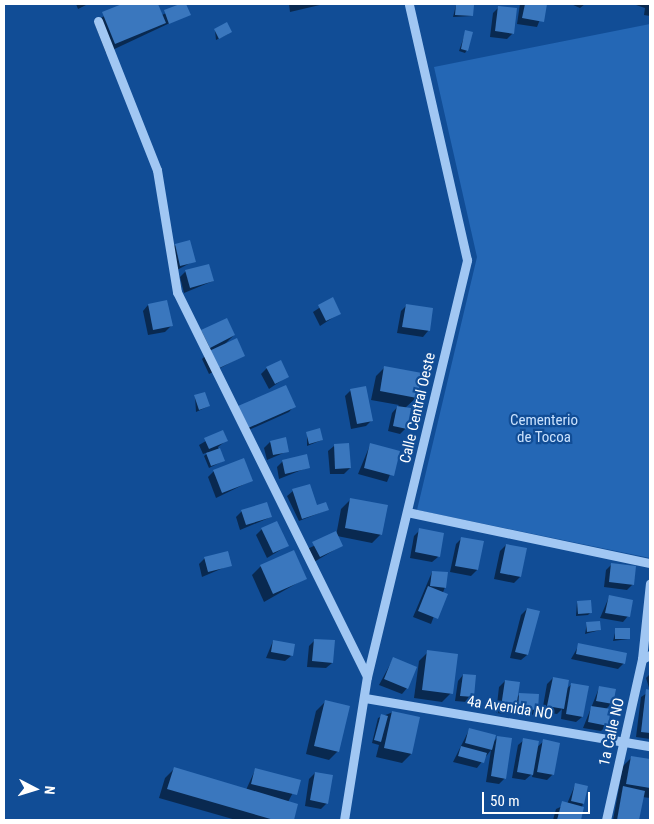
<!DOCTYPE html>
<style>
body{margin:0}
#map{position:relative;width:654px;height:824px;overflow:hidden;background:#114d96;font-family:"Roboto Condensed",sans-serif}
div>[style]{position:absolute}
.green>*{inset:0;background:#2467b5}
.shadow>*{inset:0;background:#0007}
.building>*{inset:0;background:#3a77be}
.minor>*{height:9px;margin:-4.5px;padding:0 4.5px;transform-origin:4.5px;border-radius:4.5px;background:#a1c7f3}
span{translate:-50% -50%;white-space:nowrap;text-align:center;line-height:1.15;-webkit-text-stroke:4.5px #114d96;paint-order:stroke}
.street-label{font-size:15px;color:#fff}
.park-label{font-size:15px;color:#c9e1fd}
.frame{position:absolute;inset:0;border:5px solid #fff;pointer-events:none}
.north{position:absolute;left:10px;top:764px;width:50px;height:50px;-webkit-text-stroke:4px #114d96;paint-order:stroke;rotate:95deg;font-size:14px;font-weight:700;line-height:20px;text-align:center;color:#fff}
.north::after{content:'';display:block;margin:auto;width:18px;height:22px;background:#fff;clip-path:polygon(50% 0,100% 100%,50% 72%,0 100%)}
.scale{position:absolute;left:482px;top:792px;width:108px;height:22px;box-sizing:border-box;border:2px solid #fff;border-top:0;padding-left:6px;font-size:15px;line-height:18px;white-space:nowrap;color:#fff;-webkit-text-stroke:4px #114d96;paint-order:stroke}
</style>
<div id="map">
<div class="green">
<i style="clip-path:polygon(650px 24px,650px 558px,417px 510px,477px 257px,434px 67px)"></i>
</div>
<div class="shadow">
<i style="clip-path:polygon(76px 4px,88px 4px,78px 9px)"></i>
<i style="clip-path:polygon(125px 4px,157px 4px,162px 15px,185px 4px,189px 14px,106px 53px,94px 22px)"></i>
<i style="clip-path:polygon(289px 4px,324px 4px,290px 12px)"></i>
<i style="clip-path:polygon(520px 4px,546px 4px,537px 27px,517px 24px)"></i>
<i style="clip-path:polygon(571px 4px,585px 4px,580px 8px)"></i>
<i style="clip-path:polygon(633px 4px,650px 4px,650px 16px,644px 15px,645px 8px)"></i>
<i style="clip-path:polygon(456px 5px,472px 16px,453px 17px)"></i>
<i style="clip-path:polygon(499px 7px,513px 33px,507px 39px,490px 37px,493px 13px)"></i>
<i style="clip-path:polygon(215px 30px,228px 34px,216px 40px)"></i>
<i style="clip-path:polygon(466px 31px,467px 50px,465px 53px,459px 51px)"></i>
<i style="clip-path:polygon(175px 245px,194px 261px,175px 271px,170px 251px)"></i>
<i style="clip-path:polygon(186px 271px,213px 281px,184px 293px,180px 277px)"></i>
<i style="clip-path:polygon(333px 299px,340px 313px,320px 326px,313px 312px)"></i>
<i style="clip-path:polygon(148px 305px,171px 326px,165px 332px,148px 335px,143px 311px)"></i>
<i style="clip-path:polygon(407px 305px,432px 309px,428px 331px,423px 337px,397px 333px,401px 311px)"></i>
<i style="clip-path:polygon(202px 331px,234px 335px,224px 345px,243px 356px,209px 374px,202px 359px,211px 350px,204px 353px,196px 337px)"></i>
<i style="clip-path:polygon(385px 367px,416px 398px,405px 408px,406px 428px,400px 434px,388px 431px,392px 413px,399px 405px,371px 400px,376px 376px)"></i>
<i style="clip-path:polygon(267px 368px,288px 376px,269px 389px,261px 374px)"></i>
<i style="clip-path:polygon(351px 390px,372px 420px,366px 426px,351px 429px,345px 396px)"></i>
<i style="clip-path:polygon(195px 396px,209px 406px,196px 412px)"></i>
<i style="clip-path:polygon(294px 406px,289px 412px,242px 433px,239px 407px)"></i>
<i style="clip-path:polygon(223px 431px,227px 440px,218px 447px,223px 461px,209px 468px,204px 456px,209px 452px,203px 454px,199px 445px)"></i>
<i style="clip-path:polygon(307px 433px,322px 440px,307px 446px)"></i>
<i style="clip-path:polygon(270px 442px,288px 451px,267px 460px,264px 448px)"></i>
<i style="clip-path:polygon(370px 445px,399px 452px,387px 482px,358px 474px)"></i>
<i style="clip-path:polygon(334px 446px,350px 468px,344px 474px,330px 474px,328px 451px)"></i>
<i style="clip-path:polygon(283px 461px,309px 467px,279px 479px,277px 467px)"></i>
<i style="clip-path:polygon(214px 471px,251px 481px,216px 498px,208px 477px)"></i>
<i style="clip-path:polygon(293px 491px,316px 505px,327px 510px,299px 521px,287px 496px)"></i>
<i style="clip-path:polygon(350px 500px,381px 534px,372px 543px,337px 536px,341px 546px,314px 562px,307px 549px,336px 536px,341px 509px)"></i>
<i style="clip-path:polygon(242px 511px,271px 517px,240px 530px,236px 517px)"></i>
<i style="clip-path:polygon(262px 529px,287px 546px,267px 558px,256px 535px)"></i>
<i style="clip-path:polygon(420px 530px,438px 557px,432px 562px,410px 558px,414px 536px)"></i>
<i style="clip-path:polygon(462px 538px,482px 542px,477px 570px,471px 576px,450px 572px,456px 544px)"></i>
<i style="clip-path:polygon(506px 545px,525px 549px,520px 577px,514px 583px,494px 579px,500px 551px)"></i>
<i style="clip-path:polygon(205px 558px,230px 565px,202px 577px,199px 564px)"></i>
<i style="clip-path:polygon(612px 564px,633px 584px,627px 590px,604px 587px,606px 570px)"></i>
<i style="clip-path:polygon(261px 566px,306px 578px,264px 602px,252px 575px)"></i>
<i style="clip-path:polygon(432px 572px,445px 587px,431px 624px,413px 617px)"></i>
<i style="clip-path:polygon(609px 597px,628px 616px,623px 622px,600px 618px)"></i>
<i style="clip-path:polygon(577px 602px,590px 613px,588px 615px,576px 616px)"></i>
<i style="clip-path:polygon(527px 609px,527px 655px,521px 660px,510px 658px,521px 615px)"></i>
<i style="clip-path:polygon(587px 623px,600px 630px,585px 634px)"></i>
<i style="clip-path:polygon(616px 629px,628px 639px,613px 641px)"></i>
<i style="clip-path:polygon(315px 640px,332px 663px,326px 668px,307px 667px,309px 646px)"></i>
<i style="clip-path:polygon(273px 641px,291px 656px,285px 661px,266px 658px)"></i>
<i style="clip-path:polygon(579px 645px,624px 663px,618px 669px,571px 659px)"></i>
<i style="clip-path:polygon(428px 652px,451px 693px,442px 702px,414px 698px,419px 661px)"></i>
<i style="clip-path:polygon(393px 659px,407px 688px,402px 694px,379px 685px)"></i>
<i style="clip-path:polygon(650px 674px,650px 739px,636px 737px,641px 697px,650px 691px,646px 678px)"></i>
<i style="clip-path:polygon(463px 675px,473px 697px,467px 702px,455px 701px,458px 681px)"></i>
<i style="clip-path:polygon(553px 678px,566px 689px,572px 684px,582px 717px,576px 722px,561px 719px,562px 709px,557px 714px,542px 712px,547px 684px)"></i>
<i style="clip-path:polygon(505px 681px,517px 697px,520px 694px,537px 710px,531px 716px,496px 713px,499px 687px)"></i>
<i style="clip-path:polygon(599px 688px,612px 703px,606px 709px,607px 725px,601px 731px,583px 728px)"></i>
<i style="clip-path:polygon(325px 702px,338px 751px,329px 760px,306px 754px,316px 711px)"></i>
<i style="clip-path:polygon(393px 712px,411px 754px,402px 763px,376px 757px,379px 745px,372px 743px,378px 718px)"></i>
<i style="clip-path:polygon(469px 730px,493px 742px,498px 737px,505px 778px,499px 784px,486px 782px,491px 750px,477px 768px,453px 762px)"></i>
<i style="clip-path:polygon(524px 740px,536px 748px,544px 741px,553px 774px,547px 780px,532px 777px,533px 773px,525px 780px,512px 778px,518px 745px)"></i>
<i style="clip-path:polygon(632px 757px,650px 760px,650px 798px,642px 797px,638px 820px,613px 820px,623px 766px)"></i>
<i style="clip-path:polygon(174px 769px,246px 790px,255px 770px,299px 781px,288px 802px,297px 805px,292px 820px,236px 820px,159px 798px,165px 778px)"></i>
<i style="clip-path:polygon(315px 773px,327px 803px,321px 809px,305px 806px,309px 779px)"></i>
<i style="clip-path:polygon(575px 785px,583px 803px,579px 820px,553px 820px,556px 809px,567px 804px)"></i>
</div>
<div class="building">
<i style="clip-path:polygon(122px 4px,158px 4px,166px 23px,115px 44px,102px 12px)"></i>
<i style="clip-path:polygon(180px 4px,186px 4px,191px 15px,169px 24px,164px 10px)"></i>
<i style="clip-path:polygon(456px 4px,474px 5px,473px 16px,455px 15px)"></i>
<i style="clip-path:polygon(525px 4px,547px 4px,544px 22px,522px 18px)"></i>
<i style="clip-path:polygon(498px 6px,517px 8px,514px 34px,495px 31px)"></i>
<i style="clip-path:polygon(227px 22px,232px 32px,219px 39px,214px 29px)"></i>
<i style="clip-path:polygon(465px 30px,473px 32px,468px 51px,461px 49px)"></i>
<i style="clip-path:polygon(190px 240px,196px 262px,180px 266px,175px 244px)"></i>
<i style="clip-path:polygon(209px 264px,214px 281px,190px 288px,185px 270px)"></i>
<i style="clip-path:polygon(333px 297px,341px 314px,326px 321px,318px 305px)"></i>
<i style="clip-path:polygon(167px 300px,173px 326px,153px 330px,148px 304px)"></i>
<i style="clip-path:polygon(406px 304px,433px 308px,430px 331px,402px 327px)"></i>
<i style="clip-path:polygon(227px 318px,235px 335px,210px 348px,201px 330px)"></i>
<i style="clip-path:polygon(237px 338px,245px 356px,215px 370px,207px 352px)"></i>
<i style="clip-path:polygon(281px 360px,289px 377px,275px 384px,266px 367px)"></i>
<i style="clip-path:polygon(384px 366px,422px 373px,417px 398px,380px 391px)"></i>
<i style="clip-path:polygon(286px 385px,296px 407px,248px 428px,238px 406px)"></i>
<i style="clip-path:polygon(366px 386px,373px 421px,357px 424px,350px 389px)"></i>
<i style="clip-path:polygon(205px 392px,210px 406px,199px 410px,194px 395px)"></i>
<i style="clip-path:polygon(397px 406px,411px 408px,407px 429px,393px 426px)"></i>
<i style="clip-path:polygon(320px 428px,323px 440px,309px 444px,306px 432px)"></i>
<i style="clip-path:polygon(223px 430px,228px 441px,209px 449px,204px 438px)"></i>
<i style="clip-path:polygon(286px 437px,289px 452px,273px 455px,270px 441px)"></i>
<i style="clip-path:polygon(349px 443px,351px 468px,335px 469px,334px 444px)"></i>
<i style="clip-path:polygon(370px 443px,400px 451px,394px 476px,364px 468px)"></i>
<i style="clip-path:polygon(220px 448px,225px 461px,211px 466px,206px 453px)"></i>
<i style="clip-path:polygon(307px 454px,310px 468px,285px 474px,282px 460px)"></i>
<i style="clip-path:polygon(244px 458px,253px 481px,222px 493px,213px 470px)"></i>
<i style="clip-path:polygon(310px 484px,317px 505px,326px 502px,329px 510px,302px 519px,292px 489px)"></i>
<i style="clip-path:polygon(350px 498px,388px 505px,382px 535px,345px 528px)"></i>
<i style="clip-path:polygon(267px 502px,272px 517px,246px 525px,241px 510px)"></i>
<i style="clip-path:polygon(277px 521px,289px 546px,273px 553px,261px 528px)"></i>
<i style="clip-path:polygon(419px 528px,444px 533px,440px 557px,415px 552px)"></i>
<i style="clip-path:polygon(336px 531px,343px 546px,320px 557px,312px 542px)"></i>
<i style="clip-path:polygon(461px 537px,484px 541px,478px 570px,455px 566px)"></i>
<i style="clip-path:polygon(506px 544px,527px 548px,521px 577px,500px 573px)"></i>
<i style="clip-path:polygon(294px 550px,307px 579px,273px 594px,260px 565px)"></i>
<i style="clip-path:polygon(228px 551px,232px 566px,208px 572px,204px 557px)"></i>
<i style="clip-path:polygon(611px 563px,636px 566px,634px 585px,609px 582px)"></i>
<i style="clip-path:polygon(432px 571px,448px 572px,446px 588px,430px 586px)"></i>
<i style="clip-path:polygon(428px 586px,448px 594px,438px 619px,418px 611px)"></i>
<i style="clip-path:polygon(609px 595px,633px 600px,630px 617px,605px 613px)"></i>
<i style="clip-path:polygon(591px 600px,592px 613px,578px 614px,577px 601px)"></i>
<i style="clip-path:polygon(527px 608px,540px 611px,528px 655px,515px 652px)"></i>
<i style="clip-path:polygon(600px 621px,601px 630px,587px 632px,586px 622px)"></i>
<i style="clip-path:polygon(615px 628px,630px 628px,630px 639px,615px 639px)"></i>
<i style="clip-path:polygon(314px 639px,335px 640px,333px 663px,312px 661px)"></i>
<i style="clip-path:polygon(273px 640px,295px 644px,293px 656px,271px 652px)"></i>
<i style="clip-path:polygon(578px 643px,627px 653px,625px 664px,576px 654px)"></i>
<i style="clip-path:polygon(427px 650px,458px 654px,453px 694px,422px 690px)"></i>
<i style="clip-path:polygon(393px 657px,417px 667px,408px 689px,384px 679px)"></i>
<i style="clip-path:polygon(463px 674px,476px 675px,474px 697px,460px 696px)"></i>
<i style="clip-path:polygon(553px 677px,569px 680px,564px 709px,547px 706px)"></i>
<i style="clip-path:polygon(505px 680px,520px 682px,516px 709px,501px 707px)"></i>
<i style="clip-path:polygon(571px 683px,589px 686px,583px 717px,566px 714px)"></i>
<i style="clip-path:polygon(599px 686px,616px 689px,613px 704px,596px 701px)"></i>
<i style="clip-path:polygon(646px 689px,650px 690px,650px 733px,641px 732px)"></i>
<i style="clip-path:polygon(519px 693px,539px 694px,538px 710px,518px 709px)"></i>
<i style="clip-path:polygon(325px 700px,350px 706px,339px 752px,314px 746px)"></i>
<i style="clip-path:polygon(591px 706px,611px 709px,608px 726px,588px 722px)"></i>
<i style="clip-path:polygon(392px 711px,420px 717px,412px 754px,384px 748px)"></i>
<i style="clip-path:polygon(381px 714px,388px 716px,381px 742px,374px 740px)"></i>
<i style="clip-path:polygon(469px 728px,496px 735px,492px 750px,465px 743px)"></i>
<i style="clip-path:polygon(497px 736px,512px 738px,506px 779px,491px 776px)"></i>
<i style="clip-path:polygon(523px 738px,539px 741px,533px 775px,517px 772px)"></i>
<i style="clip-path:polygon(543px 739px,560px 743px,554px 775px,537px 772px)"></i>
<i style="clip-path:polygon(461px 746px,487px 753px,484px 763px,458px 756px)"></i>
<i style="clip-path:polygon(631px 756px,650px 759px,650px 788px,626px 784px)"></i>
<i style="clip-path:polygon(174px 767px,298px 804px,294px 820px,274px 820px,167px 789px)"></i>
<i style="clip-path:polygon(255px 768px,301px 780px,297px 795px,251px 784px)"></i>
<i style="clip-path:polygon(315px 772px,333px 775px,328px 804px,310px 800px)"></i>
<i style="clip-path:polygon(575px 783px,588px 786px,584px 804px,571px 801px)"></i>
<i style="clip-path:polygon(623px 786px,645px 791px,639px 820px,617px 820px)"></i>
<i style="clip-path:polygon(562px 801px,584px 807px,581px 820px,557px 820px)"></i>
</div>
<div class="minor">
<i style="left:98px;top:21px;width:160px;rotate:68.4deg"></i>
<i style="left:157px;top:170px;width:124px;rotate:80.7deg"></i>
<i style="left:177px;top:292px;width:429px;rotate:63.7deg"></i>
<i style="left:407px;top:512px;width:248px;rotate:11.9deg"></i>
<i style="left:642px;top:659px;width:76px;rotate:-84deg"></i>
<i style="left:365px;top:698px;width:289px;rotate:9.6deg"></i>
<i style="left:344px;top:820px;width:145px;rotate:-80.9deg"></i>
<i style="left:367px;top:677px;width:429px;rotate:-76.5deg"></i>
<i style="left:467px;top:260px;width:262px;rotate:-102.8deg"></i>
<i style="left:606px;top:820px;width:165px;rotate:-77.4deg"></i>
<i style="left:642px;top:659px;width:9px;rotate:-27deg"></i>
</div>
<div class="street-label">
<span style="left:418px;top:408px;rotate:-77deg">Calle Central Oeste</span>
<span style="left:510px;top:708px;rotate:9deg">4a Avenida NO</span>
<span style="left:612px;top:732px;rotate:-77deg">1a Calle NO</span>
</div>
<div class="park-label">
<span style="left:544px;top:429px">Cementerio<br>de Tocoa</span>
</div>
<div class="frame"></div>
<div class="north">N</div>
<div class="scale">50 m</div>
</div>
